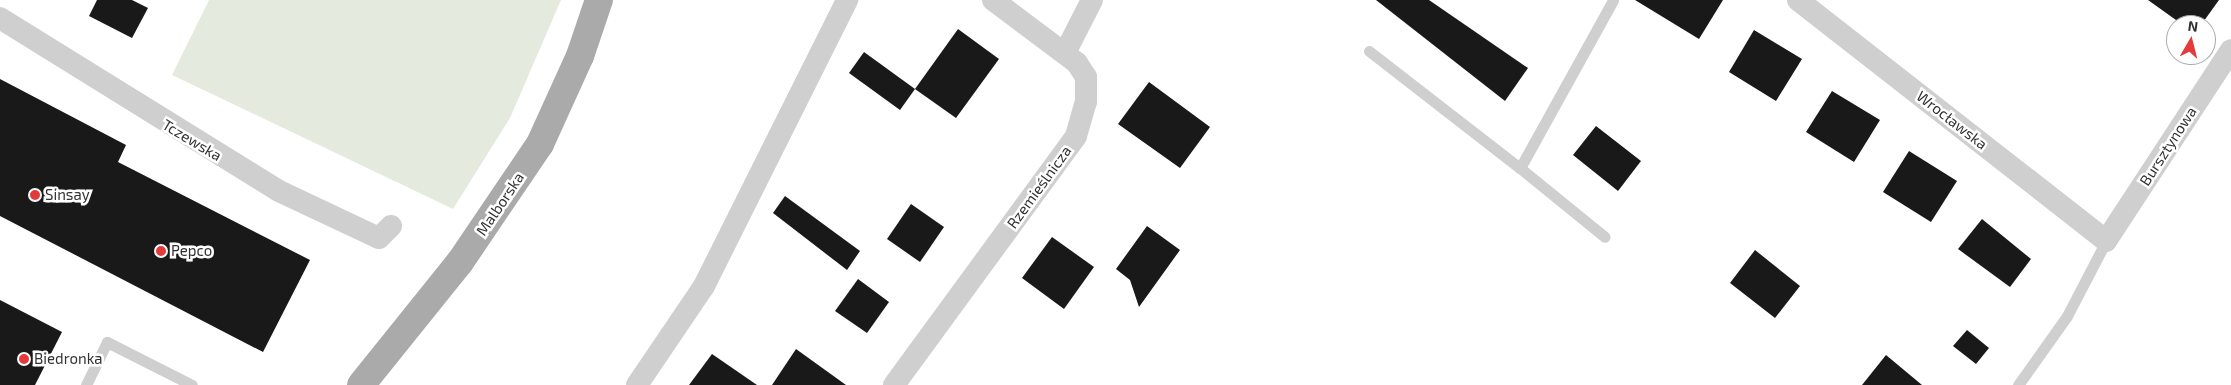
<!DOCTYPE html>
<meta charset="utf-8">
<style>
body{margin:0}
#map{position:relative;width:2231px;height:385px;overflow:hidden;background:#fff;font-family:"Exo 2",sans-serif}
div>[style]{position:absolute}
.green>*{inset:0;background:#e4ebde}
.building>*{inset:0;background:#191919}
.service>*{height:11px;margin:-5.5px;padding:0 5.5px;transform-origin:5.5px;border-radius:5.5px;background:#cfcfcf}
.minor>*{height:22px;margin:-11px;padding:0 11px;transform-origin:11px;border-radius:11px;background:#cfcfcf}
.primary>*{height:28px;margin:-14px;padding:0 14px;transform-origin:14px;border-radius:14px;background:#aaa}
.dots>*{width:14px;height:14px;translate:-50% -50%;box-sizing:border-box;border:2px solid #fff;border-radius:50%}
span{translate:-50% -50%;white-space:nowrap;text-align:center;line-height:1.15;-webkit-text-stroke:5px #fff;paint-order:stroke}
.street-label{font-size:15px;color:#323232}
.poi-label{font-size:15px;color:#323232}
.left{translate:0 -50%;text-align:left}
.north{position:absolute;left:2166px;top:15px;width:50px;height:50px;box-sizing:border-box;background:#fff;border:1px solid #adadad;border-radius:50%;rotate:8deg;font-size:14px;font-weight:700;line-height:20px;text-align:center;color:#323232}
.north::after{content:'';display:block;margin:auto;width:18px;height:22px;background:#e33b3b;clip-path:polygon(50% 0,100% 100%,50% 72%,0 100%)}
</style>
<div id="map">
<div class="green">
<i style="clip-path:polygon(209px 0,561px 0,510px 118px,453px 209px,172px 75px)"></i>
</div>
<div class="building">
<i style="clip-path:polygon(97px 0,132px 0,148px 8px,132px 38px,89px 16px)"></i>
<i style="clip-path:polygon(1376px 0,1429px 0,1528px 68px,1505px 101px)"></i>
<i style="clip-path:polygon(1635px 0,1723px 0,1699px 39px)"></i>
<i style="clip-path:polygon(2148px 0,2219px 0,2201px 25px,2183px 25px)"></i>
<i style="clip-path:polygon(958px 29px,999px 59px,956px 118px,915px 89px)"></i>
<i style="clip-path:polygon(1754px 30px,1802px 59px,1776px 101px,1729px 72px)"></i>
<i style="clip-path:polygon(864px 52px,915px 89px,900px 110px,849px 73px)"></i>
<i style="clip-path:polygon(0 79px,126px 145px,118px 162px,310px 260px,263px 352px,0 216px)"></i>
<i style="clip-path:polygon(1149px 82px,1210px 127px,1180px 168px,1118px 124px)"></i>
<i style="clip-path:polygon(1832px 91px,1880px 120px,1854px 162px,1806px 132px)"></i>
<i style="clip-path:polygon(1596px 126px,1641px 161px,1618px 191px,1573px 155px)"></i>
<i style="clip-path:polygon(1909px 151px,1957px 181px,1931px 222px,1883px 192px)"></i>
<i style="clip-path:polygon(785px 196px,860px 251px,847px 270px,773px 213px)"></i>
<i style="clip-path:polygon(911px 204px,944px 227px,920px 262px,887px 239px)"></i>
<i style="clip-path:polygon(1982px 219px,2031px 259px,2010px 287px,1958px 249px)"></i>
<i style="clip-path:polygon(1147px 226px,1180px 250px,1139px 307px,1130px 280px,1116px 269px)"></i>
<i style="clip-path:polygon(1052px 237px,1094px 267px,1064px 309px,1022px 278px)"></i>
<i style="clip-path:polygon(1755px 250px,1800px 286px,1775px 318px,1730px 283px)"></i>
<i style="clip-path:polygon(858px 279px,889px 302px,867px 333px,835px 311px)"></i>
<i style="clip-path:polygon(0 300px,62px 332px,35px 385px,0 385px)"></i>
<i style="clip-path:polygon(1967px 330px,1989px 348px,1976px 364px,1953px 346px)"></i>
<i style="clip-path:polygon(796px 349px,846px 385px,772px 385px)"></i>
<i style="clip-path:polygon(712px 354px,757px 385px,689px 385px)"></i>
<i style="clip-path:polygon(1886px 355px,1922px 385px,1862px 385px)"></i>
</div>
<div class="service">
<i style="left:1369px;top:51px;width:191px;rotate:37.8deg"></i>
<i style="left:1520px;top:168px;width:192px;rotate:-61deg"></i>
<i style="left:1520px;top:168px;width:109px;rotate:39.1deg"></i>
<i style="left:86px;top:385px;width:48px;rotate:-64deg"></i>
<i style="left:107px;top:342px;width:95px;rotate:26.8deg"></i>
<i style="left:2018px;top:385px;width:85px;rotate:-54.6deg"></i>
<i style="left:2067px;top:316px;width:85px;rotate:-62.5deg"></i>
</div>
<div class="minor">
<i style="left:1798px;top:0;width:391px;rotate:38deg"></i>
<i style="left:2106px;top:241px;width:228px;rotate:-56.8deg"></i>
<i style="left:0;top:18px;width:328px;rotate:31.8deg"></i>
<i style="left:279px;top:191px;width:110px;rotate:25.2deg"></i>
<i style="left:379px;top:238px;width:17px;rotate:-45deg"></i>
<i style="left:1066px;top:51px;width:57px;rotate:-63deg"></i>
<i style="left:637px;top:385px;width:120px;rotate:-55.9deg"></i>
<i style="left:704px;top:286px;width:320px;rotate:-63.4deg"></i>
<i style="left:894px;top:385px;width:308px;rotate:-53.8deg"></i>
<i style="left:1076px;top:136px;width:35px;rotate:-74deg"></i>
<i style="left:1086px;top:102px;width:25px;rotate:-90deg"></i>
<i style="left:1086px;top:77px;width:17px;rotate:-123deg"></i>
<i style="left:1077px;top:63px;width:105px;rotate:-143.1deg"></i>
</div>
<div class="primary">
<i style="left:361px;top:385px;width:158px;rotate:-51.2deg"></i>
<i style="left:460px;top:262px;width:143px;rotate:-55.9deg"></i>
<i style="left:540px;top:144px;width:97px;rotate:-65.6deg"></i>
<i style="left:580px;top:56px;width:59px;rotate:-71.3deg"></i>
</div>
<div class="dots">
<i style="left:35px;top:195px;background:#e33b3b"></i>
<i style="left:161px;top:251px;background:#e33b3b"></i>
<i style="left:24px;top:359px;background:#e33b3b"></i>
</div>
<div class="street-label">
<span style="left:1952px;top:120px;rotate:38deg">Wrocławska</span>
<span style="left:192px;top:140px;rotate:31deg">Tczewska</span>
<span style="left:2168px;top:146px;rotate:-57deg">Bursztynowa</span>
<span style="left:1039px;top:187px;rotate:-54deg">Rzemieślnicza</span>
<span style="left:500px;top:204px;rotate:-56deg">Malborska</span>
</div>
<div class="poi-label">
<span class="left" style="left:45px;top:195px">Sinsay</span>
<span class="left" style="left:171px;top:251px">Pepco</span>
<span class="left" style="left:34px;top:359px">Biedronka</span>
</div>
<div class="north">N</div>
</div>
